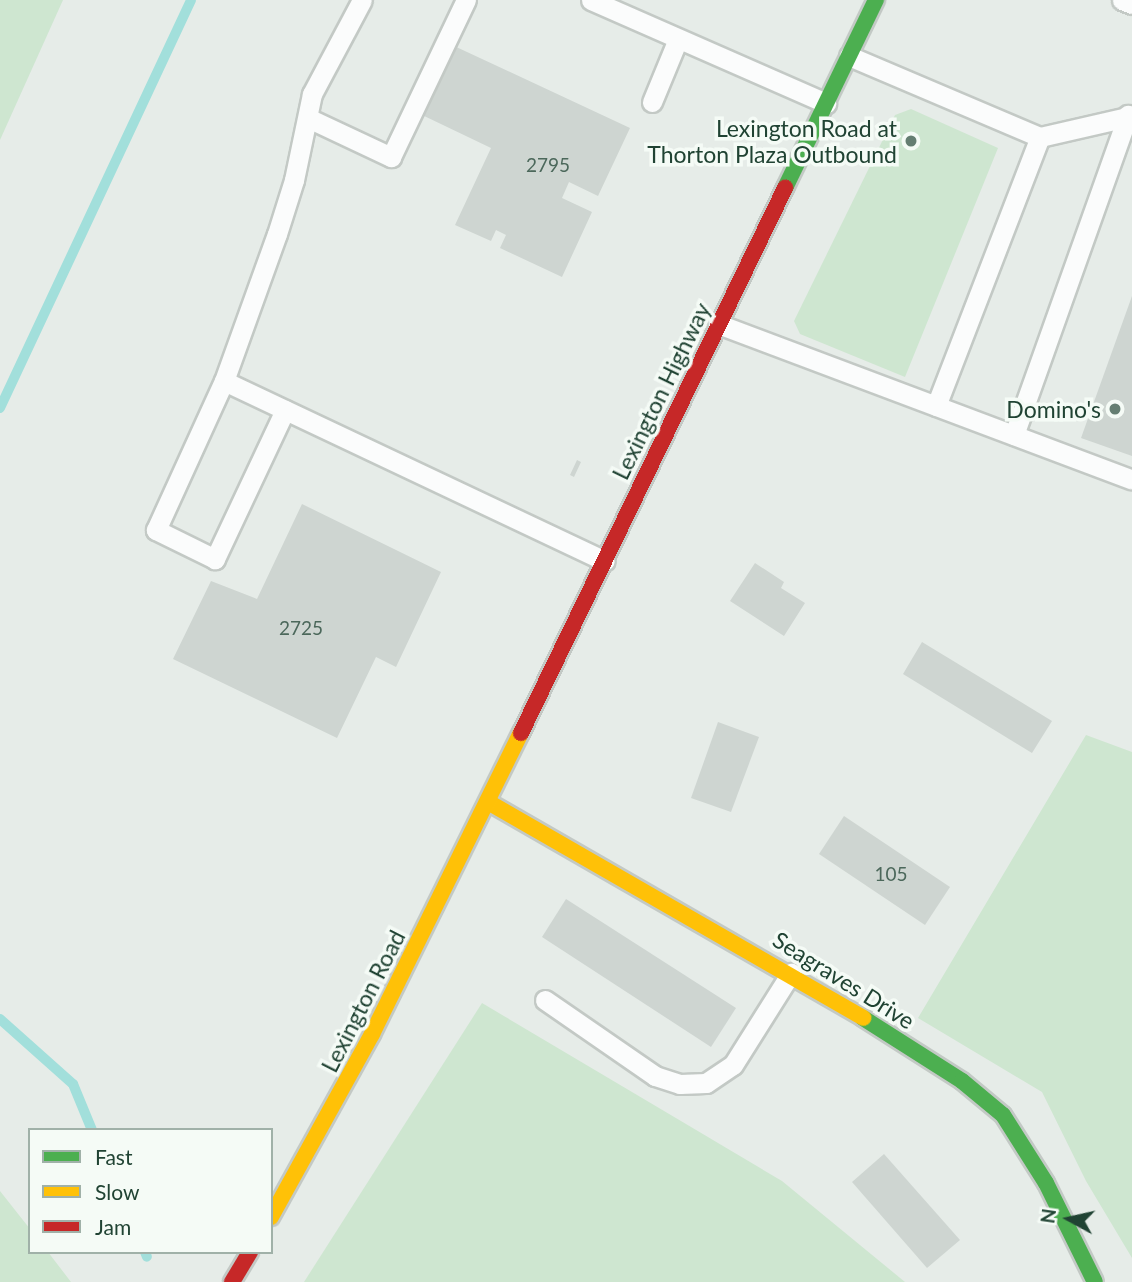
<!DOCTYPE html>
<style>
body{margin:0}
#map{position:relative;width:1132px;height:1282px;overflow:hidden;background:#e6ece8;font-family:Lato,sans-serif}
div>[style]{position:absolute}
.green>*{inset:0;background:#cee6d0}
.stream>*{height:10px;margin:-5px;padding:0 5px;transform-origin:5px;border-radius:5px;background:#a2dfdb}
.building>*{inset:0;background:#ced5d1}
.roads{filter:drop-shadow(2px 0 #c3c9c5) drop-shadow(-2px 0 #c3c9c5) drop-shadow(0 2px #c3c9c5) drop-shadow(0 -2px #c3c9c5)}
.lane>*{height:19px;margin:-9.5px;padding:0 9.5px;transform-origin:9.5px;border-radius:9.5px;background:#fbfcfc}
.fast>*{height:16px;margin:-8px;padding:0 8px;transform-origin:8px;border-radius:8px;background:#4caf50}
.slow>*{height:16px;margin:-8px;padding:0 8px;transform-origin:8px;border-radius:8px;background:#ffc107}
.jam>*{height:16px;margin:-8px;padding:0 8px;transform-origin:8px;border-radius:8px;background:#c62828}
.dots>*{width:19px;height:19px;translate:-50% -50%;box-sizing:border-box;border:4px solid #f5fbf6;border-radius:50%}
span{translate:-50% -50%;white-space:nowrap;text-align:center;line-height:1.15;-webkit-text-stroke:7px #f5fbf6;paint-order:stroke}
.number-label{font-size:19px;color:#4c685b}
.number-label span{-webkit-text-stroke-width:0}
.poi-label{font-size:23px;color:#204333}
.right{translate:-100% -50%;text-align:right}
.street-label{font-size:23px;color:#204333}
.legend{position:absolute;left:28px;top:1128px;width:245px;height:126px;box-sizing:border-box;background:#f5fbf6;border:2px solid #a0b1a8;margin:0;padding:9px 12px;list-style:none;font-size:21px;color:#204333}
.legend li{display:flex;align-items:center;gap:14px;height:35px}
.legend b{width:35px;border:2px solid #a0b1a8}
.north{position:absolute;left:1034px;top:1184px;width:70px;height:70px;-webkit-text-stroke:5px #f5fbf6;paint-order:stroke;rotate:278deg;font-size:19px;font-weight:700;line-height:28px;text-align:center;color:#204333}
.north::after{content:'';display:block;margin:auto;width:24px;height:32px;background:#204333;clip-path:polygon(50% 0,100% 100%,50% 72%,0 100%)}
</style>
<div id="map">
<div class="green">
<i style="clip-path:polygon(0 0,63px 0,0 140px)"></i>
<i style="clip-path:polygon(911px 109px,998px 148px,905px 377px,800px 334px,794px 321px,895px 115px)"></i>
<i style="clip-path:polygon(1086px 735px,1132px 752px,1132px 1258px,1086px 1181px,1042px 1092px,918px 1018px)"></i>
<i style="clip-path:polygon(482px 1003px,782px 1181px,905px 1282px,304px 1282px)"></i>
<i style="clip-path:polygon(0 1191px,30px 1229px,30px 1252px,48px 1252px,71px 1282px,0 1282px)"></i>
</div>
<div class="stream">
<i style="left:0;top:408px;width:450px;rotate:-64.9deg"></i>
<i style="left:0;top:1019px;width:98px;rotate:41.7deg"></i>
<i style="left:73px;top:1084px;width:50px;rotate:67.6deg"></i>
<i style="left:145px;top:1252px;width:5px;rotate:68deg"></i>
</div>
<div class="building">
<i style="clip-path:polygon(452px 45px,630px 128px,598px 196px,569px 182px,562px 198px,592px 212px,562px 277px,500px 248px,506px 235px,496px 230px,491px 241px,455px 225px,491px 148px,420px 114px)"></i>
<i style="clip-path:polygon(1132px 296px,1132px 456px,1081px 438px)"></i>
<i style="clip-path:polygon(577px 460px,581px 462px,574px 477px,570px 475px)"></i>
<i style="clip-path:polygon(302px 504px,441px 572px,396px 667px,376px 657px,337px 738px,173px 659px,211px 581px,257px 599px)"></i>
<i style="clip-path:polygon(755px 563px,784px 582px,781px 588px,805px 603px,784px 636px,730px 601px)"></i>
<i style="clip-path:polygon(922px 642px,1052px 721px,1032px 753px,903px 674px)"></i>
<i style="clip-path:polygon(718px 722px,759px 737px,731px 812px,691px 798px)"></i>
<i style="clip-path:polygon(844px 816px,950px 887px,925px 925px,819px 854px)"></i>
<i style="clip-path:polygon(566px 899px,736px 1008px,711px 1047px,542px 937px)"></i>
<i style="clip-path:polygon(884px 1154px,960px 1240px,927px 1268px,852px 1182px)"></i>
</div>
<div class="roads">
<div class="lane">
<i style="left:591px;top:0;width:257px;rotate:23.7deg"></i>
<i style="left:1122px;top:0;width:11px;rotate:22deg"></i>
<i style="left:849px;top:56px;width:207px;rotate:23deg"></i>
<i style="left:1040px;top:137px;width:94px;rotate:-12.9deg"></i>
<i style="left:652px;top:102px;width:68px;rotate:-67.6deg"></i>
<i style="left:308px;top:118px;width:92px;rotate:25.2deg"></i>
<i style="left:391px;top:157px;width:174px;rotate:-64.5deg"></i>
<i style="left:718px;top:324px;width:442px;rotate:20.6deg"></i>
<i style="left:224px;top:381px;width:421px;rotate:25.3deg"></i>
<i style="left:936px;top:406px;width:288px;rotate:-68.9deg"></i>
<i style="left:285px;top:410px;width:165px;rotate:115.2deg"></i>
<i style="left:215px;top:559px;width:66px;rotate:-153.8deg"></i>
<i style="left:156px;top:530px;width:164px;rotate:-65.5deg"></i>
<i style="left:224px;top:381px;width:156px;rotate:-70.2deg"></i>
<i style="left:277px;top:234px;width:57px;rotate:-72.5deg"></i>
<i style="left:294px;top:180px;width:88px;rotate:-78.2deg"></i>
<i style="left:312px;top:94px;width:106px;rotate:-62deg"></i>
<i style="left:1014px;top:435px;width:340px;rotate:-70.4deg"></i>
<i style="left:545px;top:1000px;width:134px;rotate:34.6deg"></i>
<i style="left:655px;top:1076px;width:26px;rotate:18deg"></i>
<i style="left:680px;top:1084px;width:26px;rotate:-2deg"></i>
<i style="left:706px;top:1083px;width:32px;rotate:-34deg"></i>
<i style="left:733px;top:1065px;width:109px;rotate:-57.8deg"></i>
</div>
<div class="fast">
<i style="left:785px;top:188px;width:209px;rotate:-64.2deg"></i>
<i style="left:863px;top:1018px;width:117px;rotate:32.5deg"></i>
<i style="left:962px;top:1081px;width:53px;rotate:39.7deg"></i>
<i style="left:1003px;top:1115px;width:80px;rotate:57.7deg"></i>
<i style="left:1046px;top:1183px;width:110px;rotate:63.7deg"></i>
</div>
<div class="slow">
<i style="left:488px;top:802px;width:433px;rotate:29.9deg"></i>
<i style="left:271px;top:1217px;width:209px;rotate:-61.1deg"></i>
<i style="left:372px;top:1034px;width:336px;rotate:-63.7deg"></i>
</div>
<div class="jam">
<i style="left:521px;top:733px;width:606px;rotate:-64.15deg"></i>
<i style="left:232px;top:1282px;width:35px;rotate:-59deg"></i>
</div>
</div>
<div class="dots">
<i style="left:911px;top:141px;background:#657e72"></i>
<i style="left:1115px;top:409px;background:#657e72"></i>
</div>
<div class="number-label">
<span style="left:548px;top:165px">2795</span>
<span style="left:301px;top:628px">2725</span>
<span style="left:891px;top:874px">105</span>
</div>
<div class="poi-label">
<span class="right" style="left:897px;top:141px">Lexington Road at<br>Thorton Plaza Outbound</span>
<span class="right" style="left:1101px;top:409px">Domino's</span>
</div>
<div class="street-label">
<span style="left:661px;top:391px;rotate:-64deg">Lexington Highway</span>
<span style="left:844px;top:980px;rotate:32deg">Seagraves Drive</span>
<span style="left:363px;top:1001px;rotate:-63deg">Lexington Road</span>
</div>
<ul class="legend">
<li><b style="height:9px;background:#4caf50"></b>Fast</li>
<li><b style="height:9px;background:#ffc107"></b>Slow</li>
<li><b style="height:9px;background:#c62828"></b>Jam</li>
</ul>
<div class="north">N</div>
</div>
